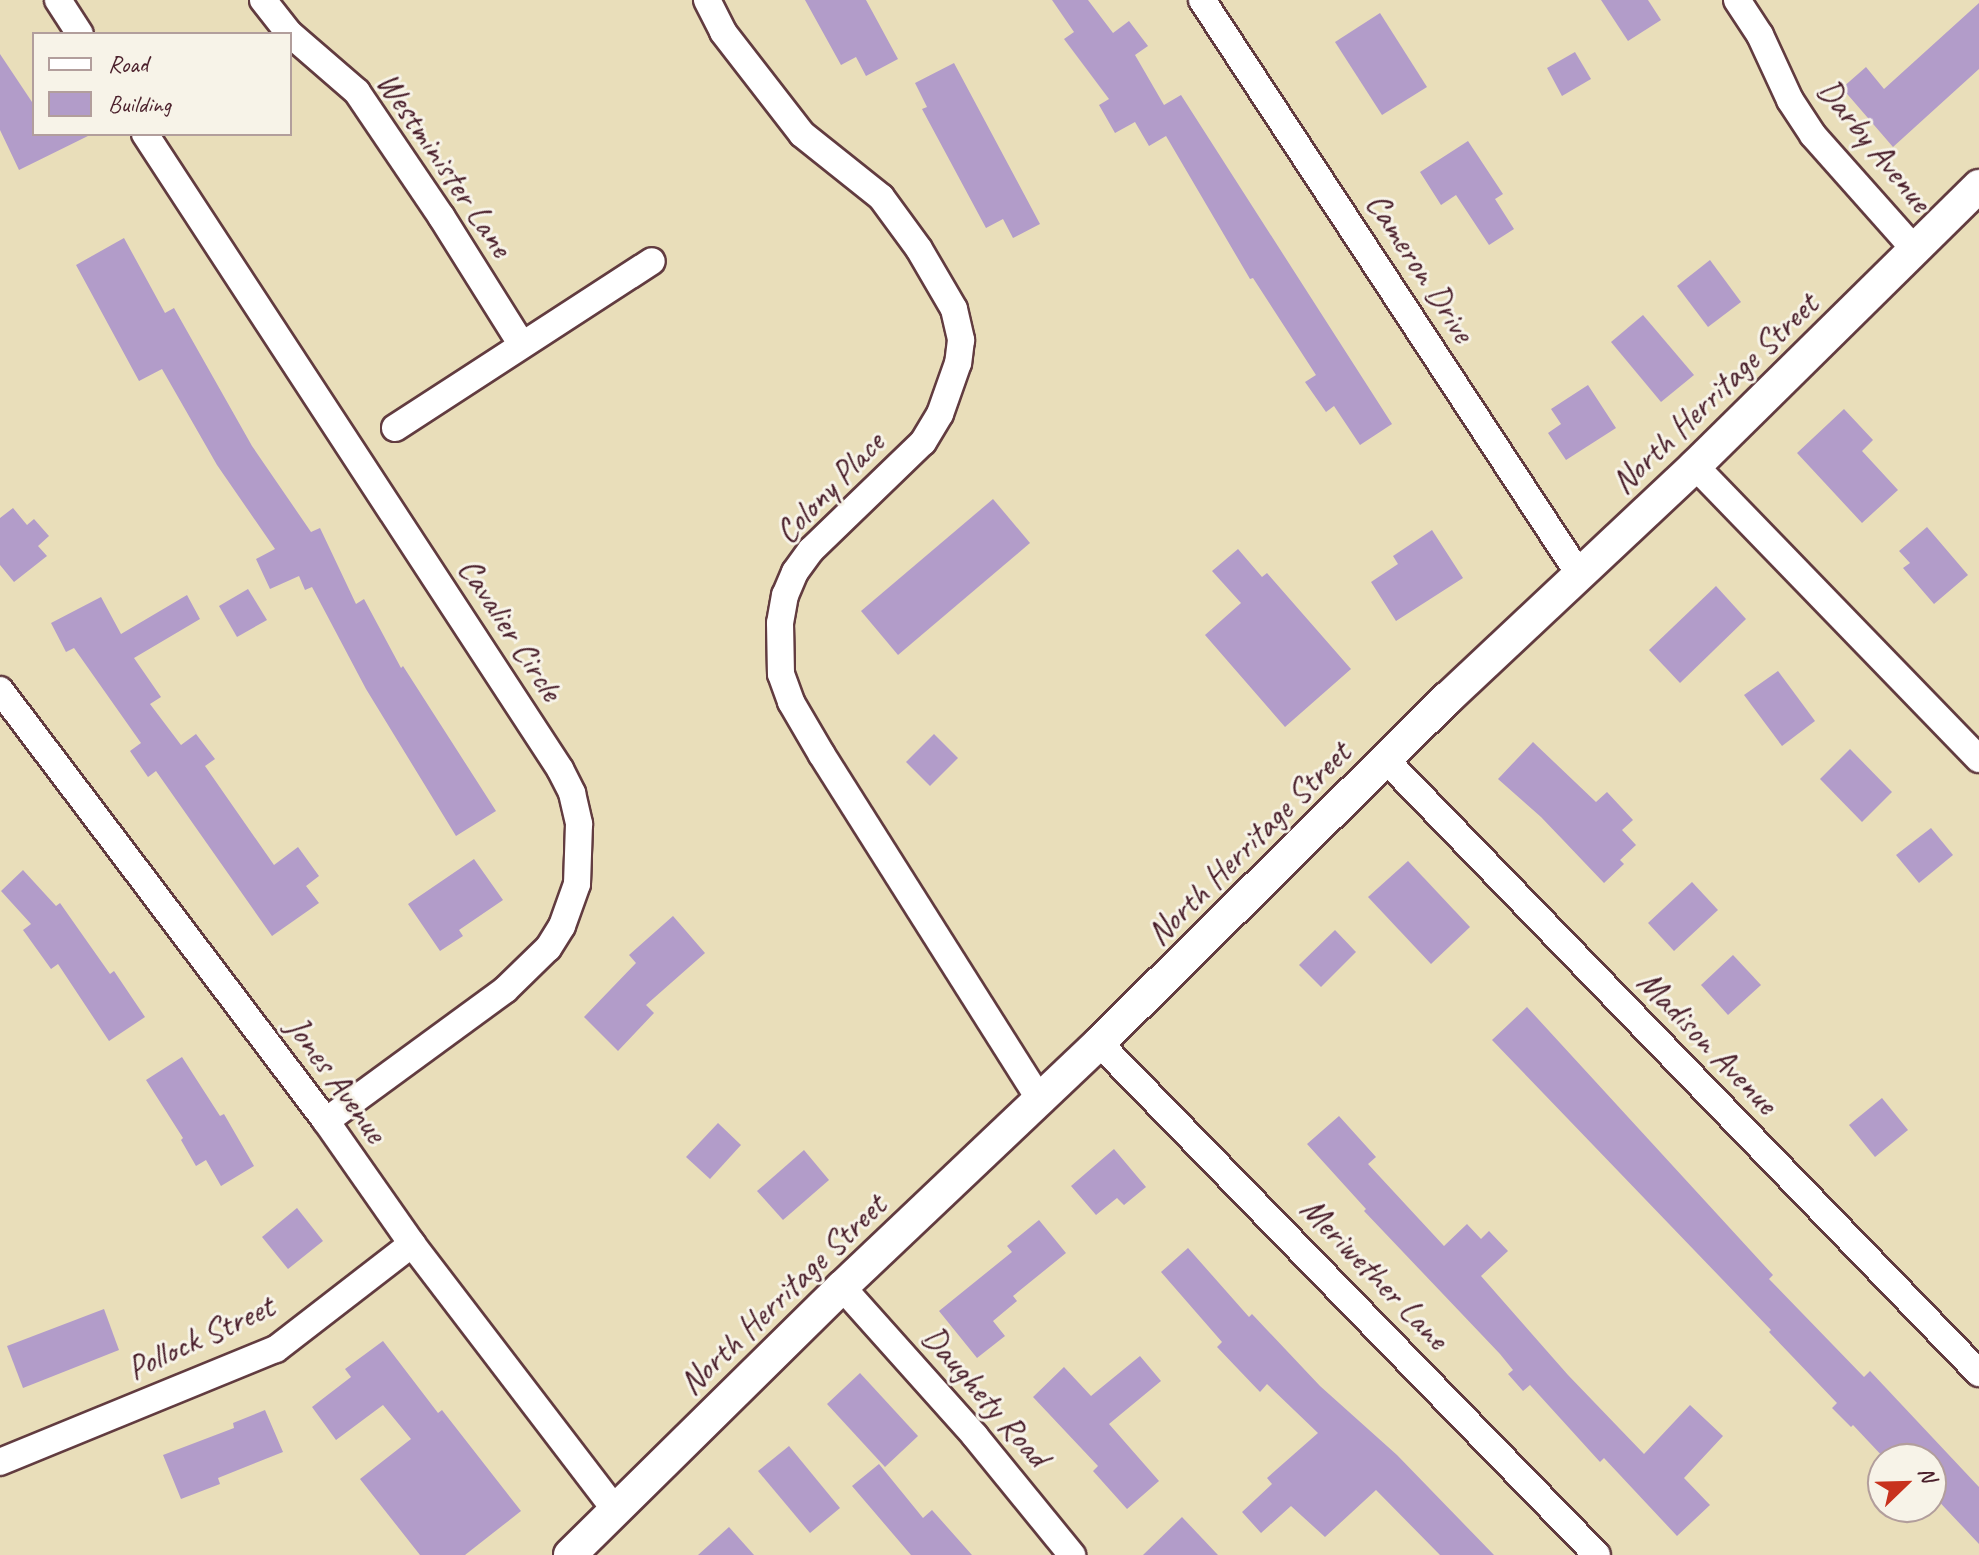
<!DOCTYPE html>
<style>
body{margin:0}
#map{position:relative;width:1979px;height:1555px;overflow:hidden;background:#e9deba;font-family:Caveat,sans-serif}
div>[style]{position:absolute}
.building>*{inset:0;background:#b29cc9}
.roads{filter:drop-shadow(2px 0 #623c40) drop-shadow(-2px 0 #623c40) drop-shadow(0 2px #623c40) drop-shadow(0 -2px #623c40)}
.minor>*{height:26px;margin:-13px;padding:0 13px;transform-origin:13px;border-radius:13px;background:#fff}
.tertiary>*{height:32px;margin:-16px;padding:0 16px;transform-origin:16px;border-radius:16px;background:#fff}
span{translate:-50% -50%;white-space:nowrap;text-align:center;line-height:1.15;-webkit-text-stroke:6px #f7f3e8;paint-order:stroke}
.street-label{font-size:34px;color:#4a1f2b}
.legend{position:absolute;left:32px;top:32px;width:260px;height:104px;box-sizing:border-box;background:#f7f3e8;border:2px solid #b29e9c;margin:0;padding:10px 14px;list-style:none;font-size:24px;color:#4a1f2b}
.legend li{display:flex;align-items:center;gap:16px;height:40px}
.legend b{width:40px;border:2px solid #b29e9c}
.north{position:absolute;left:1867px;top:1443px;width:80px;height:80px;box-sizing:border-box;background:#f7f3e8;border:2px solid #b29e9c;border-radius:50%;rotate:67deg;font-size:22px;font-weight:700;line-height:32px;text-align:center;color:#4a1f2b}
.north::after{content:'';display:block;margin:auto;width:28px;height:36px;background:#c8321e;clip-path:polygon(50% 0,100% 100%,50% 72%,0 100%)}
</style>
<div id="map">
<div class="building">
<i style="clip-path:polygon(805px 0,866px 0,898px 59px,866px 76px,856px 57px,841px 65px)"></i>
<i style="clip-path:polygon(1052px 0,1088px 0,1113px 33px,1129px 21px,1148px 46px,1135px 55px,1164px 105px,1181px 95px,1392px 424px,1360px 445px,1334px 406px,1326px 412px,1305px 382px,1316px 375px,1253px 278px,1250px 279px,1166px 136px,1149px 146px,1135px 122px,1115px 133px,1099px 105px,1109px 99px,1064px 39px,1074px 32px)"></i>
<i style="clip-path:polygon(1601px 0,1648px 0,1661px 20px,1628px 41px)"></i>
<i style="clip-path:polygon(1979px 3px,1979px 69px,1893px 147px,1842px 88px,1866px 67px,1884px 89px)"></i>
<i style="clip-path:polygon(1380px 13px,1427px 87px,1382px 115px,1335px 42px)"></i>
<i style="clip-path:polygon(1575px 52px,1591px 79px,1562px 96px,1547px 68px)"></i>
<i style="clip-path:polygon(0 54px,34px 105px,34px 134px,92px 134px,19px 170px,0 130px)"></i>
<i style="clip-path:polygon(954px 63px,1040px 224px,1013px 238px,1003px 219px,986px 228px,922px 109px,927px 107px,915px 83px)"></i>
<i style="clip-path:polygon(1468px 141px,1503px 194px,1495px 199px,1514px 229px,1489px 245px,1456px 195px,1441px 205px,1420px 172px)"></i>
<i style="clip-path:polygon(124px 238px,165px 313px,174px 308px,252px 446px,311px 532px,320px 528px,356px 604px,364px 599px,401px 668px,403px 666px,496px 811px,456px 836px,366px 689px,312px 587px,305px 590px,299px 576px,270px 589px,256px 559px,275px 549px,217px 465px,162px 369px,139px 381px,76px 265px)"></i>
<i style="clip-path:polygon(1710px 260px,1741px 302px,1708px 327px,1677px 286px)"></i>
<i style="clip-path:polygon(1643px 315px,1694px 375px,1661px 402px,1611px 342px)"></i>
<i style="clip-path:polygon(1588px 385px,1616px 428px,1566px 460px,1548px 433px,1561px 424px,1551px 409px)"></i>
<i style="clip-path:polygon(1844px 409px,1873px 440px,1862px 451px,1898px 490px,1862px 523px,1797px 453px)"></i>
<i style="clip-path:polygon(993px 499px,1030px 543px,898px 655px,861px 611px)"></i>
<i style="clip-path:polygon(13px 508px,27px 525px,34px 519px,49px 536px,38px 546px,47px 556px,14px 582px,0 565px,0 518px)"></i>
<i style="clip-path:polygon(1927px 527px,1968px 575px,1934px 604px,1903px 568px,1910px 563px,1899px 551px)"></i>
<i style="clip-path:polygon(1432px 530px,1463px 578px,1396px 621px,1371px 582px,1398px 564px,1393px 556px)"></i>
<i style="clip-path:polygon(1238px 549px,1262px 577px,1267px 573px,1351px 669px,1285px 727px,1205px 635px,1241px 603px,1212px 571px)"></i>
<i style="clip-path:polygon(1716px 586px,1746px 619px,1680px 683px,1649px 650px)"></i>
<i style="clip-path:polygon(248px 589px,267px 620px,237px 637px,219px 606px)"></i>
<i style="clip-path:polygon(187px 595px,200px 619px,134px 658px,161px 697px,150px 704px,181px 745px,196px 734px,215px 759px,205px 766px,274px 865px,298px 847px,319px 876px,306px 886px,319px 903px,272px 936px,156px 771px,148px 777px,130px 751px,141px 743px,74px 648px,66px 652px,51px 623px,101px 597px,121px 634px)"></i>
<i style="clip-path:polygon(1778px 671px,1815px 721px,1782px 746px,1744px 695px)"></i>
<i style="clip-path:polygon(934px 734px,958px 758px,930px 786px,906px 762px)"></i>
<i style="clip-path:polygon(1533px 742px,1596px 802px,1607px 792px,1633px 820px,1622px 830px,1636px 845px,1620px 860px,1624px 864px,1604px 883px,1541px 817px,1498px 779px)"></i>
<i style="clip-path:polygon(1850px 749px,1892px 792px,1862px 822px,1820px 779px)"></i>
<i style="clip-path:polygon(1931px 828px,1953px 855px,1919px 883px,1896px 855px)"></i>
<i style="clip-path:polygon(474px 859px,503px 900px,459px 930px,463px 936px,440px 951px,408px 904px)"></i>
<i style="clip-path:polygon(1408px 861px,1470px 927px,1431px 964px,1368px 897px)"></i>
<i style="clip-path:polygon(23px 870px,56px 906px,60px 903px,110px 974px,114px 971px,145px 1017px,109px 1041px,58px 964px,51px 969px,23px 930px,31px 924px,1px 891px)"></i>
<i style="clip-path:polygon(1692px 882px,1718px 910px,1674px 951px,1648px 923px)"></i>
<i style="clip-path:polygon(673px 916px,705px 953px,646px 1005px,654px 1013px,618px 1051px,584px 1017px,636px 963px,629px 955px)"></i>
<i style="clip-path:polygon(1335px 930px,1356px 952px,1321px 987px,1299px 965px)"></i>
<i style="clip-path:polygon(1733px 955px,1761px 985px,1728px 1015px,1701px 985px)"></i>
<i style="clip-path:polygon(1527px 1007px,1773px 1275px,1769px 1279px,1864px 1377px,1870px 1371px,1979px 1487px,1979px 1544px,1931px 1493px,1931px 1459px,1885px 1459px,1853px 1425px,1851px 1427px,1832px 1408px,1837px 1403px,1769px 1332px,1771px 1330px,1492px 1040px)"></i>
<i style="clip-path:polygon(182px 1057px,220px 1116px,224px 1114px,254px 1166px,221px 1186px,206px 1160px,196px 1166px,181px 1140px,183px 1138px,146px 1080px)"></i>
<i style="clip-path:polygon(1882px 1098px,1908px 1130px,1875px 1157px,1849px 1125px)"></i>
<i style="clip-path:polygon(1339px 1116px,1376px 1157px,1368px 1164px,1444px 1246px,1467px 1224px,1481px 1239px,1489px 1231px,1508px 1251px,1481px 1276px,1568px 1375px,1644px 1454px,1690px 1405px,1723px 1436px,1684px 1478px,1710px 1505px,1677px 1536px,1604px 1458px,1600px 1462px,1530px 1385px,1523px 1391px,1508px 1374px,1513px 1370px,1500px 1354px,1364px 1211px,1366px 1209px,1307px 1144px)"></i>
<i style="clip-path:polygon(718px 1123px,741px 1145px,710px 1179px,686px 1157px)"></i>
<i style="clip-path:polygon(1114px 1149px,1146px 1187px,1124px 1205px,1117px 1198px,1096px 1215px,1071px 1186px)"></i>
<i style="clip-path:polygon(804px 1150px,829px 1180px,783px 1220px,757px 1191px)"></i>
<i style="clip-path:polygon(297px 1208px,323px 1241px,288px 1269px,262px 1237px)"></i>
<i style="clip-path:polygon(1039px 1220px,1066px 1253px,1013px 1296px,1017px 1301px,993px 1321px,1005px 1336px,977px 1358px,939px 1311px,1012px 1252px,1007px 1246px)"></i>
<i style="clip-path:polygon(1188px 1248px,1249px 1317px,1252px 1314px,1320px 1386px,1397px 1455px,1494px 1555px,1440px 1555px,1376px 1490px,1325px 1537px,1291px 1506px,1261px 1533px,1242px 1512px,1272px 1484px,1267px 1478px,1318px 1433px,1267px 1384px,1260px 1392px,1217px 1347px,1222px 1342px,1161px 1272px)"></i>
<i style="clip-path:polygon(104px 1309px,119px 1350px,23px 1388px,7px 1346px)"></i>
<i style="clip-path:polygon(383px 1341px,438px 1413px,442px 1410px,521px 1511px,465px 1555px,420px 1555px,360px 1479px,411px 1439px,383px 1405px,336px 1440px,312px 1407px,351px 1377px,345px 1369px)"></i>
<i style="clip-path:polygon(1140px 1356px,1161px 1381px,1109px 1424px,1159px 1481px,1127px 1509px,1093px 1471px,1098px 1466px,1033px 1397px,1064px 1367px,1091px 1396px)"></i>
<i style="clip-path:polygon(860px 1373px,918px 1436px,885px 1467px,827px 1404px)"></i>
<i style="clip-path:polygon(265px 1410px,283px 1452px,218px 1478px,220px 1484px,181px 1499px,163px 1455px,234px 1428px,233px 1423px)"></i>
<i style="clip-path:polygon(789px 1446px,840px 1508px,810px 1533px,758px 1471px)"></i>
<i style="clip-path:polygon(879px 1464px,923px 1518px,932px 1510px,972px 1555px,911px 1555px,852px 1486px)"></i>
<i style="clip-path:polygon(1182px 1517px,1218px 1555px,1143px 1555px)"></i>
<i style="clip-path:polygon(729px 1527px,754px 1555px,698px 1555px)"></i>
</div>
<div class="roads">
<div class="minor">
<i style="left:58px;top:0;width:40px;rotate:57.1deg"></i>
<i style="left:263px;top:0;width:42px;rotate:51.8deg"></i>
<i style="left:289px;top:33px;width:90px;rotate:40.9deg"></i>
<i style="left:357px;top:92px;width:150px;rotate:55.9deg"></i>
<i style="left:441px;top:216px;width:152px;rotate:57.9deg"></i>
<i style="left:707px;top:0;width:36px;rotate:63deg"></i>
<i style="left:723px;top:32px;width:129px;rotate:52.2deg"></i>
<i style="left:802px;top:134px;width:101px;rotate:38.6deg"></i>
<i style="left:881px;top:197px;width:64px;rotate:53.8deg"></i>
<i style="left:919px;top:249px;width:69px;rotate:59.7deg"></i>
<i style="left:954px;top:309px;width:32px;rotate:77deg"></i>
<i style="left:961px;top:340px;width:23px;rotate:97deg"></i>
<i style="left:958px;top:363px;width:54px;rotate:109.4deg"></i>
<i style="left:940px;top:414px;width:33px;rotate:121deg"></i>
<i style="left:923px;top:442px;width:156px;rotate:136deg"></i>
<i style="left:811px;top:550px;width:27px;rotate:126deg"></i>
<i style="left:795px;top:572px;width:25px;rotate:113deg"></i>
<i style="left:785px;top:595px;width:28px;rotate:100deg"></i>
<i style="left:780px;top:623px;width:51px;rotate:88.9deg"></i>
<i style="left:781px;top:674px;width:30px;rotate:70deg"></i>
<i style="left:791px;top:702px;width:61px;rotate:59.7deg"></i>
<i style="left:822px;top:755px;width:408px;rotate:57.7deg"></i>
<i style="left:1202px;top:0;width:687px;rotate:56.7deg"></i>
<i style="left:1737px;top:0;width:42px;rotate:56.7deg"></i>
<i style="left:1760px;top:35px;width:72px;rotate:65.2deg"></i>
<i style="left:1790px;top:100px;width:42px;rotate:56.7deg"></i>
<i style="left:1813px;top:135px;width:154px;rotate:48.4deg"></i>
<i style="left:145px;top:134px;width:759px;rotate:56.83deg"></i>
<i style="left:560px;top:769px;width:27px;rotate:63deg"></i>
<i style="left:572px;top:793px;width:32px;rotate:77deg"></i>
<i style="left:579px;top:824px;width:60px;rotate:91.9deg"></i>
<i style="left:577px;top:884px;width:45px;rotate:109.7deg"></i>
<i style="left:562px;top:926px;width:26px;rotate:122deg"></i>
<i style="left:548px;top:948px;width:60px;rotate:135.7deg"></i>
<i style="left:505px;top:990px;width:222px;rotate:143.8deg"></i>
<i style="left:395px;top:428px;width:306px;rotate:-33deg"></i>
<i style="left:1695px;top:466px;width:408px;rotate:45.9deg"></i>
<i style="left:0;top:690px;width:540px;rotate:52.9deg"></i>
<i style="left:326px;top:1121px;width:150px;rotate:55deg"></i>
<i style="left:412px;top:1244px;width:336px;rotate:52.6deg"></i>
<i style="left:1386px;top:760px;width:853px;rotate:45.95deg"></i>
<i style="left:1099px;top:1043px;width:714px;rotate:45.79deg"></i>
<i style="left:842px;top:1287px;width:200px;rotate:48.2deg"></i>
<i style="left:975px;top:1436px;width:154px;rotate:50.8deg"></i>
<i style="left:0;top:1462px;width:298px;rotate:-22.3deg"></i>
<i style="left:276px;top:1349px;width:172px;rotate:-37.7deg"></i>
</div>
<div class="tertiary">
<i style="left:570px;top:1555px;width:382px;rotate:-44.6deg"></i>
<i style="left:842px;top:1287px;width:354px;rotate:-43.5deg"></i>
<i style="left:1099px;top:1043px;width:491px;rotate:-44.7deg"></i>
<i style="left:1448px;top:698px;width:339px;rotate:-43.2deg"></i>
<i style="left:1695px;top:466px;width:399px;rotate:-44.6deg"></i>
</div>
</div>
<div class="street-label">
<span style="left:1875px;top:145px;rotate:51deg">Darby Avenue</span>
<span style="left:445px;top:164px;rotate:56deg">Westminister Lane</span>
<span style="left:1421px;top:267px;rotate:57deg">Cameron Drive</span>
<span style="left:1714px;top:393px;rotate:-44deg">North Herritage Street</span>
<span style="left:829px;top:487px;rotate:-46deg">Colony Place</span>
<span style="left:511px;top:629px;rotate:57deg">Cavalier Circle</span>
<span style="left:1248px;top:843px;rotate:-45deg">North Herritage Street</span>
<span style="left:1708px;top:1042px;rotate:46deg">Madison Avenue</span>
<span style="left:337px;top:1079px;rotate:54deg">Jones Avenue</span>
<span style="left:1375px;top:1273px;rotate:46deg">Meriwether Lane</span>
<span style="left:782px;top:1294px;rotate:-44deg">North Herritage Street</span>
<span style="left:200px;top:1337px;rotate:-25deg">Pollock Street</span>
<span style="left:986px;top:1396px;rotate:49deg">Daughety Road</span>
</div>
<ul class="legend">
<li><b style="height:10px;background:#fff"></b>Road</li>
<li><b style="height:22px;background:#b29cc9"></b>Building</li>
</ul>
<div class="north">N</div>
</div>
